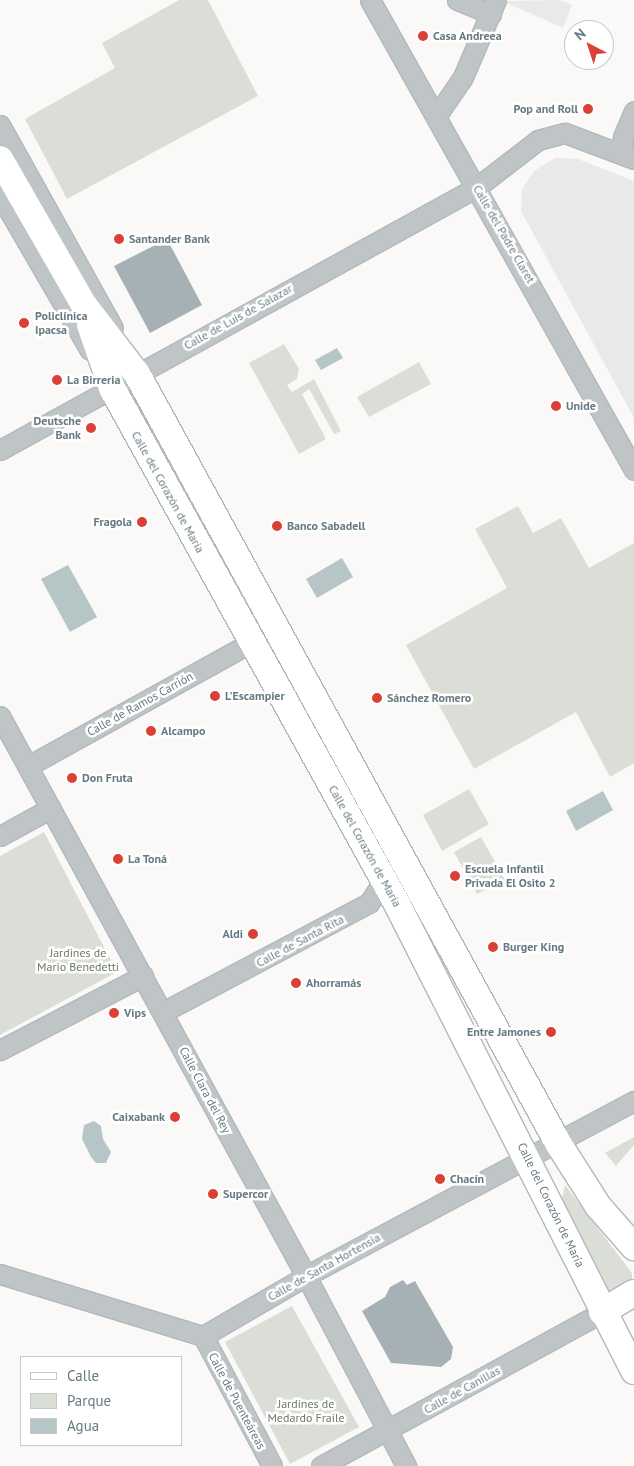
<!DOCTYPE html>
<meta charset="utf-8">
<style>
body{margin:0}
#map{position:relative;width:634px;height:1466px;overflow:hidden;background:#faf9f8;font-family:"PT Sans",sans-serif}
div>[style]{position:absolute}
.built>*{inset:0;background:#e8e9e9}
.green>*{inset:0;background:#dbded7}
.water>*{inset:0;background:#b6c6c7}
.building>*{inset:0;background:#a6b1b5}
.roads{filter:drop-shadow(1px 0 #b1b9bc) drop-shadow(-1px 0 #b1b9bc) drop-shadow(0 1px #b1b9bc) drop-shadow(0 -1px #b1b9bc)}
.street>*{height:19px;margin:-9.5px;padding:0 9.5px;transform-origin:9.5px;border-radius:9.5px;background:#bfc5c7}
.secondary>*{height:26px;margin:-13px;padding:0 13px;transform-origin:13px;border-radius:13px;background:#fff}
.dots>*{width:14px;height:14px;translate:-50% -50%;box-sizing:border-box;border:2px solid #fff;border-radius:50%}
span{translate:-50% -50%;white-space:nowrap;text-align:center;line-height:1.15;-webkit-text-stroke:5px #fff;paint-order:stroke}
.poi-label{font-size:12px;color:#667a81;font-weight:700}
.left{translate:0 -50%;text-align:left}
.right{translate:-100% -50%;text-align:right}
.street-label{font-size:12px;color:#667a81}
.park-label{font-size:12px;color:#6c7a65}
.legend{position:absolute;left:20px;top:1356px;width:162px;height:90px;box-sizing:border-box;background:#fff;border:1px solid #c2cacd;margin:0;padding:6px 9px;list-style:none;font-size:15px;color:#667a81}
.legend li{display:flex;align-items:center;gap:10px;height:25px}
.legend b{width:25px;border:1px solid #c2cacd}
.north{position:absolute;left:564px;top:20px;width:50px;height:50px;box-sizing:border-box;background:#fff;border:1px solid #c2cacd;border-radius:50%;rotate:320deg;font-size:14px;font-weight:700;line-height:20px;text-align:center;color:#667a81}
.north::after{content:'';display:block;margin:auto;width:18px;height:22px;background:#db4037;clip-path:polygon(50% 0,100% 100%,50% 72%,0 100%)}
</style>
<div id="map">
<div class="built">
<i style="clip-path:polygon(560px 0,572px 5px,563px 28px,503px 1px)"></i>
<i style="clip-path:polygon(555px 158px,578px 159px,634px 181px,634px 418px,521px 211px,522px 189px,534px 171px)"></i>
</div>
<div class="green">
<i style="clip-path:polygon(179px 0,208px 0,258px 96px,67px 199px,25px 119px,115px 68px,102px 43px)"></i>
<i style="clip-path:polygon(284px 344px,299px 369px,297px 379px,287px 385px,292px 392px,314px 379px,341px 431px,334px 434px,309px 389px,302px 394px,326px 439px,299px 454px,249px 363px)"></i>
<i style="clip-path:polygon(419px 362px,431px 384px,369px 417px,357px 397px)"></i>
<i style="clip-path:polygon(518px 506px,533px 533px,561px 518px,589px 568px,634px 543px,634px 763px,610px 777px,576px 712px,474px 769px,406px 645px,507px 588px,475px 529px)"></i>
<i style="clip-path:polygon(469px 789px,489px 824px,442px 851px,423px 815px)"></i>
<i style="clip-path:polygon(44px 832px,117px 972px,0 1035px,0 856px)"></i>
<i style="clip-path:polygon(481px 837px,505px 880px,477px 894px,454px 852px)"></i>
<i style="clip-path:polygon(634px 1137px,634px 1145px,616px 1166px,605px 1153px)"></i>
<i style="clip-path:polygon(565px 1185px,632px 1273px,632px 1279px,605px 1294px,562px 1199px)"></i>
<i style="clip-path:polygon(292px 1306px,359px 1427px,290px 1464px,225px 1342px)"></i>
</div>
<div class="water">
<i style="clip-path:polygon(337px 348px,343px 358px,321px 370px,315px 360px)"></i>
<i style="clip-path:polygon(342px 558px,353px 577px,317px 598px,306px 579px)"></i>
<i style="clip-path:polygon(68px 565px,97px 617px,70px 632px,41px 579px)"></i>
<i style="clip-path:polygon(603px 791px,613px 810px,576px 831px,566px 811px)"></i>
<i style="clip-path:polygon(94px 1121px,101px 1126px,103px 1139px,111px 1152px,106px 1163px,96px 1163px,91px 1157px,82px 1139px,84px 1125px)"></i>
</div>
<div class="building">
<i style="clip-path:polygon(167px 239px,202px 305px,150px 333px,114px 266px)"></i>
<i style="clip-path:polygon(403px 1280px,407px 1285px,415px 1281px,453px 1347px,451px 1359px,441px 1367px,391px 1363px,362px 1311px,385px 1297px,390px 1287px)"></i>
</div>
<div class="roads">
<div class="street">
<i style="left:370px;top:0;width:539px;rotate:60.68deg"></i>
<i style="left:457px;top:0;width:37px;rotate:22deg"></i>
<i style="left:437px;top:115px;width:46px;rotate:-55.6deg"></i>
<i style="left:463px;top:77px;width:84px;rotate:-66.8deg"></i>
<i style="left:0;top:125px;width:232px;rotate:60.9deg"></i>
<i style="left:622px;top:154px;width:17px;rotate:-87deg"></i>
<i style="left:623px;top:137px;width:28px;rotate:-67deg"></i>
<i style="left:0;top:195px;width:179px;rotate:59.9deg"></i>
<i style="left:0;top:450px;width:545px;rotate:-28.87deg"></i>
<i style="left:477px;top:187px;width:77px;rotate:-37.6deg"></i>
<i style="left:538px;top:140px;width:28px;rotate:-15deg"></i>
<i style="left:565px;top:133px;width:74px;rotate:20.6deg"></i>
<i style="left:0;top:716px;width:638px;rotate:61.35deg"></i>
<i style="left:306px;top:1276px;width:215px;rotate:62.2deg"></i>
<i style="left:28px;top:766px;width:256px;rotate:-29deg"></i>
<i style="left:0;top:836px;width:58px;rotate:-28.8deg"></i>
<i style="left:163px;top:1012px;width:233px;rotate:-27.9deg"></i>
<i style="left:369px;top:903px;width:35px;rotate:-57deg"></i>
<i style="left:0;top:1050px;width:161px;rotate:-27.4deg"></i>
<i style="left:0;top:1274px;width:212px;rotate:17deg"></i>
<i style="left:203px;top:1336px;width:119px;rotate:-30.2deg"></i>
<i style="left:306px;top:1276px;width:372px;rotate:-28.1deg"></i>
<i style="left:203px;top:1336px;width:147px;rotate:62deg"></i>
<i style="left:321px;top:1466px;width:320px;rotate:-28.7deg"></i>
</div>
<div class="secondary">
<i style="left:0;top:159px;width:168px;rotate:60.1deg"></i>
<i style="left:84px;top:305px;width:87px;rotate:52.5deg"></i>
<i style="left:137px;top:374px;width:877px;rotate:61.3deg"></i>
<i style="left:558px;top:1143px;width:75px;rotate:57.6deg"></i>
<i style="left:598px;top:1206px;width:55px;rotate:48.7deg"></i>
<i style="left:90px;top:325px;width:67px;rotate:70.8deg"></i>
<i style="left:112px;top:388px;width:587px;rotate:61.08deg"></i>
<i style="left:396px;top:902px;width:526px;rotate:63.09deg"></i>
<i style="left:602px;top:1312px;width:37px;rotate:-31deg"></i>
</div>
</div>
<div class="dots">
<i style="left:423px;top:36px;background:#db4037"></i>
<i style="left:588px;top:109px;background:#db4037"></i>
<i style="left:119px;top:239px;background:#db4037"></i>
<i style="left:24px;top:323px;background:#db4037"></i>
<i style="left:57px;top:380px;background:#db4037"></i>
<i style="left:556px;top:406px;background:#db4037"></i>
<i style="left:91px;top:428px;background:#db4037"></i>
<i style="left:142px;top:522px;background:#db4037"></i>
<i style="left:277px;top:526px;background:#db4037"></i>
<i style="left:215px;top:696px;background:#db4037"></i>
<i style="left:377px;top:698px;background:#db4037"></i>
<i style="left:151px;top:731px;background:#db4037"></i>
<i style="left:72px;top:778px;background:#db4037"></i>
<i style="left:118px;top:859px;background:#db4037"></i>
<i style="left:455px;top:876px;background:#db4037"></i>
<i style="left:253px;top:934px;background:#db4037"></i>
<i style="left:493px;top:947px;background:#db4037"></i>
<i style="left:296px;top:983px;background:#db4037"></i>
<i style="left:114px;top:1013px;background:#db4037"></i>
<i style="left:551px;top:1032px;background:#db4037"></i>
<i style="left:175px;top:1117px;background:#db4037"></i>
<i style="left:440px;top:1179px;background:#db4037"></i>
<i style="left:213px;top:1194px;background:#db4037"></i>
</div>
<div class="poi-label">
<span class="left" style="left:433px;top:36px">Casa Andreea</span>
<span class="right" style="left:578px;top:109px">Pop and Roll</span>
<span class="left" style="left:129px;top:239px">Santander Bank</span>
<span class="left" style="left:35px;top:323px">Policlínica<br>Ipacsa</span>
<span class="left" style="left:67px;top:380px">La Birreria</span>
<span class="left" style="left:566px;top:406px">Unide</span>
<span class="right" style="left:81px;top:428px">Deutsche<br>Bank</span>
<span class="right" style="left:132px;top:522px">Fragola</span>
<span class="left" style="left:287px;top:526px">Banco Sabadell</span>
<span class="left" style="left:225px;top:696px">L'Escampier</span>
<span class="left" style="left:387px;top:698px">Sánchez Romero</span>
<span class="left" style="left:161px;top:731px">Alcampo</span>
<span class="left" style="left:82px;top:778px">Don Fruta</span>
<span class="left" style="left:128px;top:859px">La Toná</span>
<span class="left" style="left:465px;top:876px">Escuela Infantil<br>Privada El Osito 2</span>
<span class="right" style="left:243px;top:934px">Aldi</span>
<span class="left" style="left:503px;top:947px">Burger King</span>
<span class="left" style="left:306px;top:983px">Ahorramás</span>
<span class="left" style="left:124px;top:1013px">Vips</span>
<span class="right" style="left:541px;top:1032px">Entre Jamones</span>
<span class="right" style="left:165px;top:1117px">Caixabank</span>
<span class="left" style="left:450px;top:1179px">Chacín</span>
<span class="left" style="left:223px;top:1194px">Supercor</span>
</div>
<div class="street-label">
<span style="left:504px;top:234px;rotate:60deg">Calle del Padre Claret</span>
<span style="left:238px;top:317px;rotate:-29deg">Calle de Luis de Salazar</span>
<span style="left:168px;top:492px;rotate:61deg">Calle del Corazón de María</span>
<span style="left:140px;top:704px;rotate:-29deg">Calle de Ramos Carrión</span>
<span style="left:365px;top:846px;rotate:61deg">Calle del Corazón de María</span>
<span style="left:300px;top:941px;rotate:-28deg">Calle de Santa Rita</span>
<span style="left:205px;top:1090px;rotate:62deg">Calle Clara del Rey</span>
<span style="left:551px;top:1205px;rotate:64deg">Calle del Corazón de María</span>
<span style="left:324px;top:1267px;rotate:-29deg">Calle de Santa Hortensia</span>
<span style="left:462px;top:1390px;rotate:-29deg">Calle de Canillas</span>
<span style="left:237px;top:1401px;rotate:62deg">Calle de Puenteáreas</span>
</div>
<div class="park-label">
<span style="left:78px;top:960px">Jardines de<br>Mario Benedetti</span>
<span style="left:306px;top:1411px">Jardines de<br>Medardo Fraile</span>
</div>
<ul class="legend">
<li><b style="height:6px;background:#fff"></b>Calle</li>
<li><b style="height:14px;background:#dbded7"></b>Parque</li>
<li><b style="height:14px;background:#b6c6c7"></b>Agua</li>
</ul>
<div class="north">N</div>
</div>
